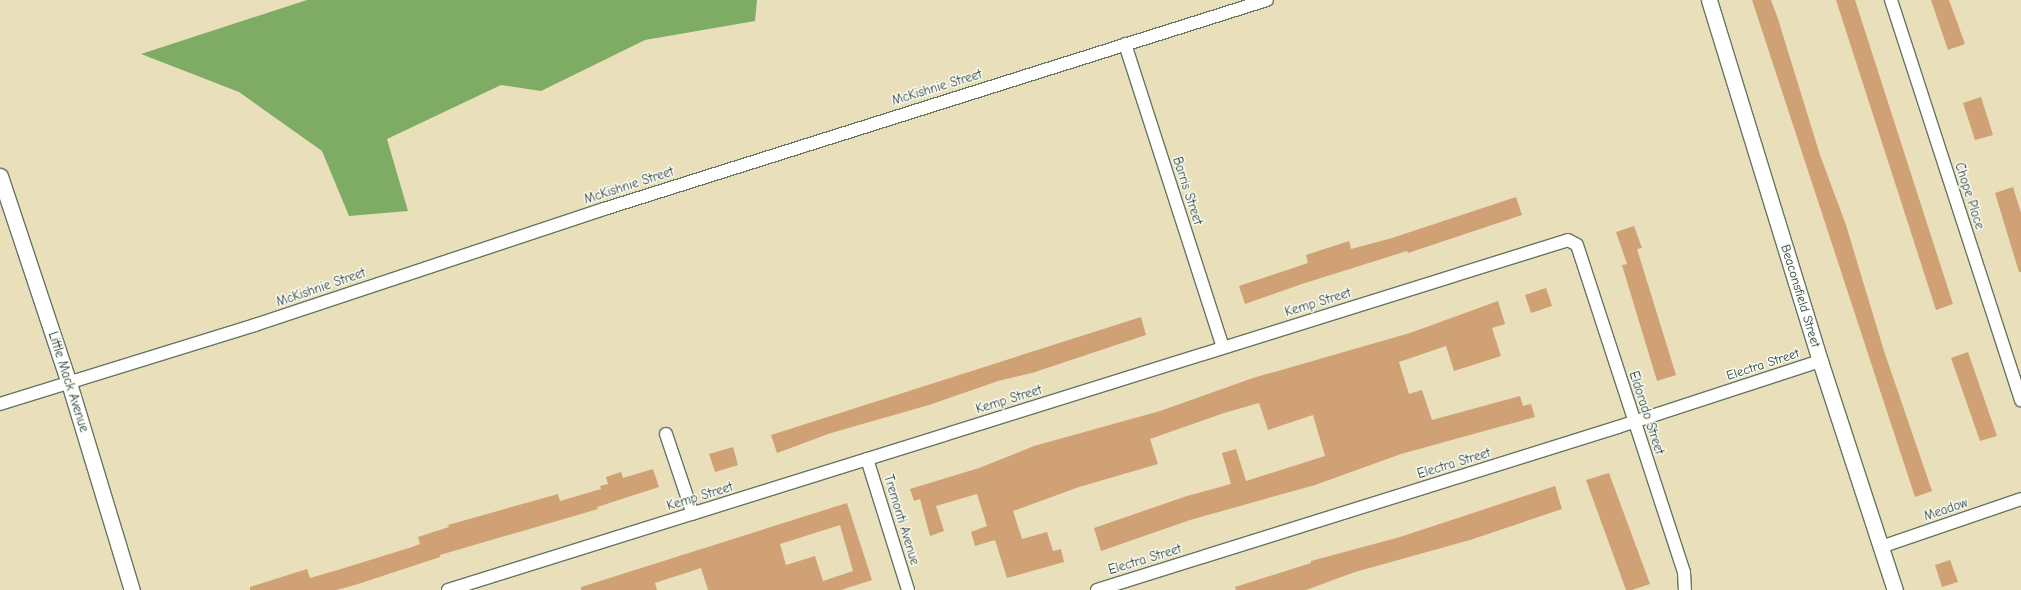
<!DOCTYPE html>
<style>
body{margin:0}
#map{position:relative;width:2021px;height:590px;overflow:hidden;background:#e9dfbb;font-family:"Comic Neue",sans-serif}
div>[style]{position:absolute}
.forest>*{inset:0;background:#7fac65}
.building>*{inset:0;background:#d0a175}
.roads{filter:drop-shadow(1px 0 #667663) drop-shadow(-1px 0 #667663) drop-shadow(0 1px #667663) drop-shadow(0 -1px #667663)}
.minor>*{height:12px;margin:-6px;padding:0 6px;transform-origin:6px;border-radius:6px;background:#fff}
.tertiary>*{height:15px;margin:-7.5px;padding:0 7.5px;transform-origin:7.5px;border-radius:7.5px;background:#fff}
span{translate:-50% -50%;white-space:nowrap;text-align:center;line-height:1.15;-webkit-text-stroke:3px #fdfcf7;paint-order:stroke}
.street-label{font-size:13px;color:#1f3d34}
</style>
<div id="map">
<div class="forest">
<i style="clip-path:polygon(307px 0,757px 0,755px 21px,645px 40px,541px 91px,501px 85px,387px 139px,408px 211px,349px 216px,322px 151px,239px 92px,141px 54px)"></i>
</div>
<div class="building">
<i style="clip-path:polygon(1752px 0,1771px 0,1778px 19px,1820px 155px,1846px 225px,1884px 351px,1932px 491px,1915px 497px)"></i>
<i style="clip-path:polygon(1836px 0,1855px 0,1953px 304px,1936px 310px)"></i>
<i style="clip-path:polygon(1931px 0,1949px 0,1965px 44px,1948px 50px)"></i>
<i style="clip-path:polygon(1981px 97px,1993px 135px,1975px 140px,1963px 103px)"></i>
<i style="clip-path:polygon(2013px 187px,2021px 213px,2021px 272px,2019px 272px,1995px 193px)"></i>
<i style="clip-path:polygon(1516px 197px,1522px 215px,1408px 253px,1407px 251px,1305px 283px,1245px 304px,1239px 286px,1308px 263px,1306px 255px,1349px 241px,1351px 249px,1392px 238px)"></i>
<i style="clip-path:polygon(1634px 226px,1642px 248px,1637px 249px,1676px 375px,1657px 381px,1622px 265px,1627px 264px,1616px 232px)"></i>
<i style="clip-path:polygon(1546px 288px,1552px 306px,1531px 313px,1525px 295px)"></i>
<i style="clip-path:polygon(1498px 301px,1505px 324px,1492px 328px,1501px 356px,1454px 371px,1446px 346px,1399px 362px,1409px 394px,1422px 390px,1432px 420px,1520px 396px,1523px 406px,1531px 404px,1535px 417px,1401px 454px,1315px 485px,1190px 520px,1101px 551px,1094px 528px,1187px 496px,1231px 484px,1222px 453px,1236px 449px,1246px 481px,1325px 456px,1313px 415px,1268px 430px,1259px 403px,1224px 413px,1150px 439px,1158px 464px,1079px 487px,1013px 511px,1022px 539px,1047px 532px,1053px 551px,1061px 549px,1064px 562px,1007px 578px,995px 540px,975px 546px,971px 532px,987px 526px,977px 494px,936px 506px,944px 531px,930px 536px,920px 499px,914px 501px,910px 489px,979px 468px,1034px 446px,1160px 411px,1253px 378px,1410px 333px)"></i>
<i style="clip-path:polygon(1141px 317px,1146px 335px,1032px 373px,998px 381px,929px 405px,831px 433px,777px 453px,771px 435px)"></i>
<i style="clip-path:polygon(1968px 352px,1997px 436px,1980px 441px,1951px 358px)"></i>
<i style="clip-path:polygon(733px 447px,738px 465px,715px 472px,709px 454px)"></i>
<i style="clip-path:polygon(653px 469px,659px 487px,597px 507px,598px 509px,440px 555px,440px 557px,355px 585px,336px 590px,250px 590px,250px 587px,307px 569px,310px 578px,341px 569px,412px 547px,420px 544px,418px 537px,449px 527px,448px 525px,558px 494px,560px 501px,601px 489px,600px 486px,608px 484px,606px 477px,621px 472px,623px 478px)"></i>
<i style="clip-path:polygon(1609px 473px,1650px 584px,1632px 590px,1626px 590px,1586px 480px)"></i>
<i style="clip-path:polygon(1555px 486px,1562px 509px,1470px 540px,1355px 572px,1306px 590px,1236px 590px,1235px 587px,1311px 563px,1311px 561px,1400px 537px)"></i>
<i style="clip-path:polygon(evenodd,847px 503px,872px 580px,841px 590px,708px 590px,701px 568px,655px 583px,657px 590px,581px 590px,581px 587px,847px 503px,840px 525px,853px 571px,823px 581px,815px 556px,786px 565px,780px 544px,840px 525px)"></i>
<i style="clip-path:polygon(1950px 560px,1958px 582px,1942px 587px,1935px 565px)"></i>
</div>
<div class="roads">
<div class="minor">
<i style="left:1891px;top:0;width:421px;rotate:72deg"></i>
<i style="left:1125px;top:44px;width:318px;rotate:72.1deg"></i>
<i style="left:0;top:404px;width:267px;rotate:-17.2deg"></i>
<i style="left:255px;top:325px;width:368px;rotate:-18.4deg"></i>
<i style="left:604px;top:209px;width:695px;rotate:-17.5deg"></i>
<i style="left:666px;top:434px;width:84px;rotate:71.4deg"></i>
<i style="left:867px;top:459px;width:137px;rotate:72.6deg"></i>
<i style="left:1881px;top:547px;width:148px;rotate:-18.9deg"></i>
<i style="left:448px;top:590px;width:1173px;rotate:-17.35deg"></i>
<i style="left:1568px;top:240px;width:10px;rotate:29deg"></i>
<i style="left:1577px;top:245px;width:344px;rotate:71.9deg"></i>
<i style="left:1684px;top:572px;width:18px;rotate:87deg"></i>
<i style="left:1097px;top:590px;width:546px;rotate:-17.37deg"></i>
<i style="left:1618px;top:427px;width:213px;rotate:-18.1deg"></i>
</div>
<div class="tertiary">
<i style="left:1709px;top:0;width:378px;rotate:72.9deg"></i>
<i style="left:1820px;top:361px;width:241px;rotate:71.9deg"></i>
<i style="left:0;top:176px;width:218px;rotate:71.6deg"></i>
<i style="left:69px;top:383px;width:216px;rotate:73.1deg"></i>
</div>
</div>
<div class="street-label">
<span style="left:937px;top:88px;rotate:-17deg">McKishnie Street</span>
<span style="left:629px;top:186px;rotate:-18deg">McKishnie Street</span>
<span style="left:1187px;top:191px;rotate:72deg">Barris Street</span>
<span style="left:1969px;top:196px;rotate:72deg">Chope Place</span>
<span style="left:321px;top:288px;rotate:-19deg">McKishnie Street</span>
<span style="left:1800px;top:296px;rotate:73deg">Beaconsfield Street</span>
<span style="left:1318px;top:303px;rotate:-17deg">Kemp Street</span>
<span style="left:1763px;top:365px;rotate:-18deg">Electra Street</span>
<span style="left:68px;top:382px;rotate:72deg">Little Mack Avenue</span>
<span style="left:1009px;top:400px;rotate:-17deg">Kemp Street</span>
<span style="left:1646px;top:413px;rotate:72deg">Eldorado Street</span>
<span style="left:1454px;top:464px;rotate:-17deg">Electra Street</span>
<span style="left:700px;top:497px;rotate:-17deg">Kemp Street</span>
<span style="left:1946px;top:510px;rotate:-19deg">Meadow</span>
<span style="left:901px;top:520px;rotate:73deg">Tremonti Avenue</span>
<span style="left:1145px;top:560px;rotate:-17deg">Electra Street</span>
</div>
</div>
